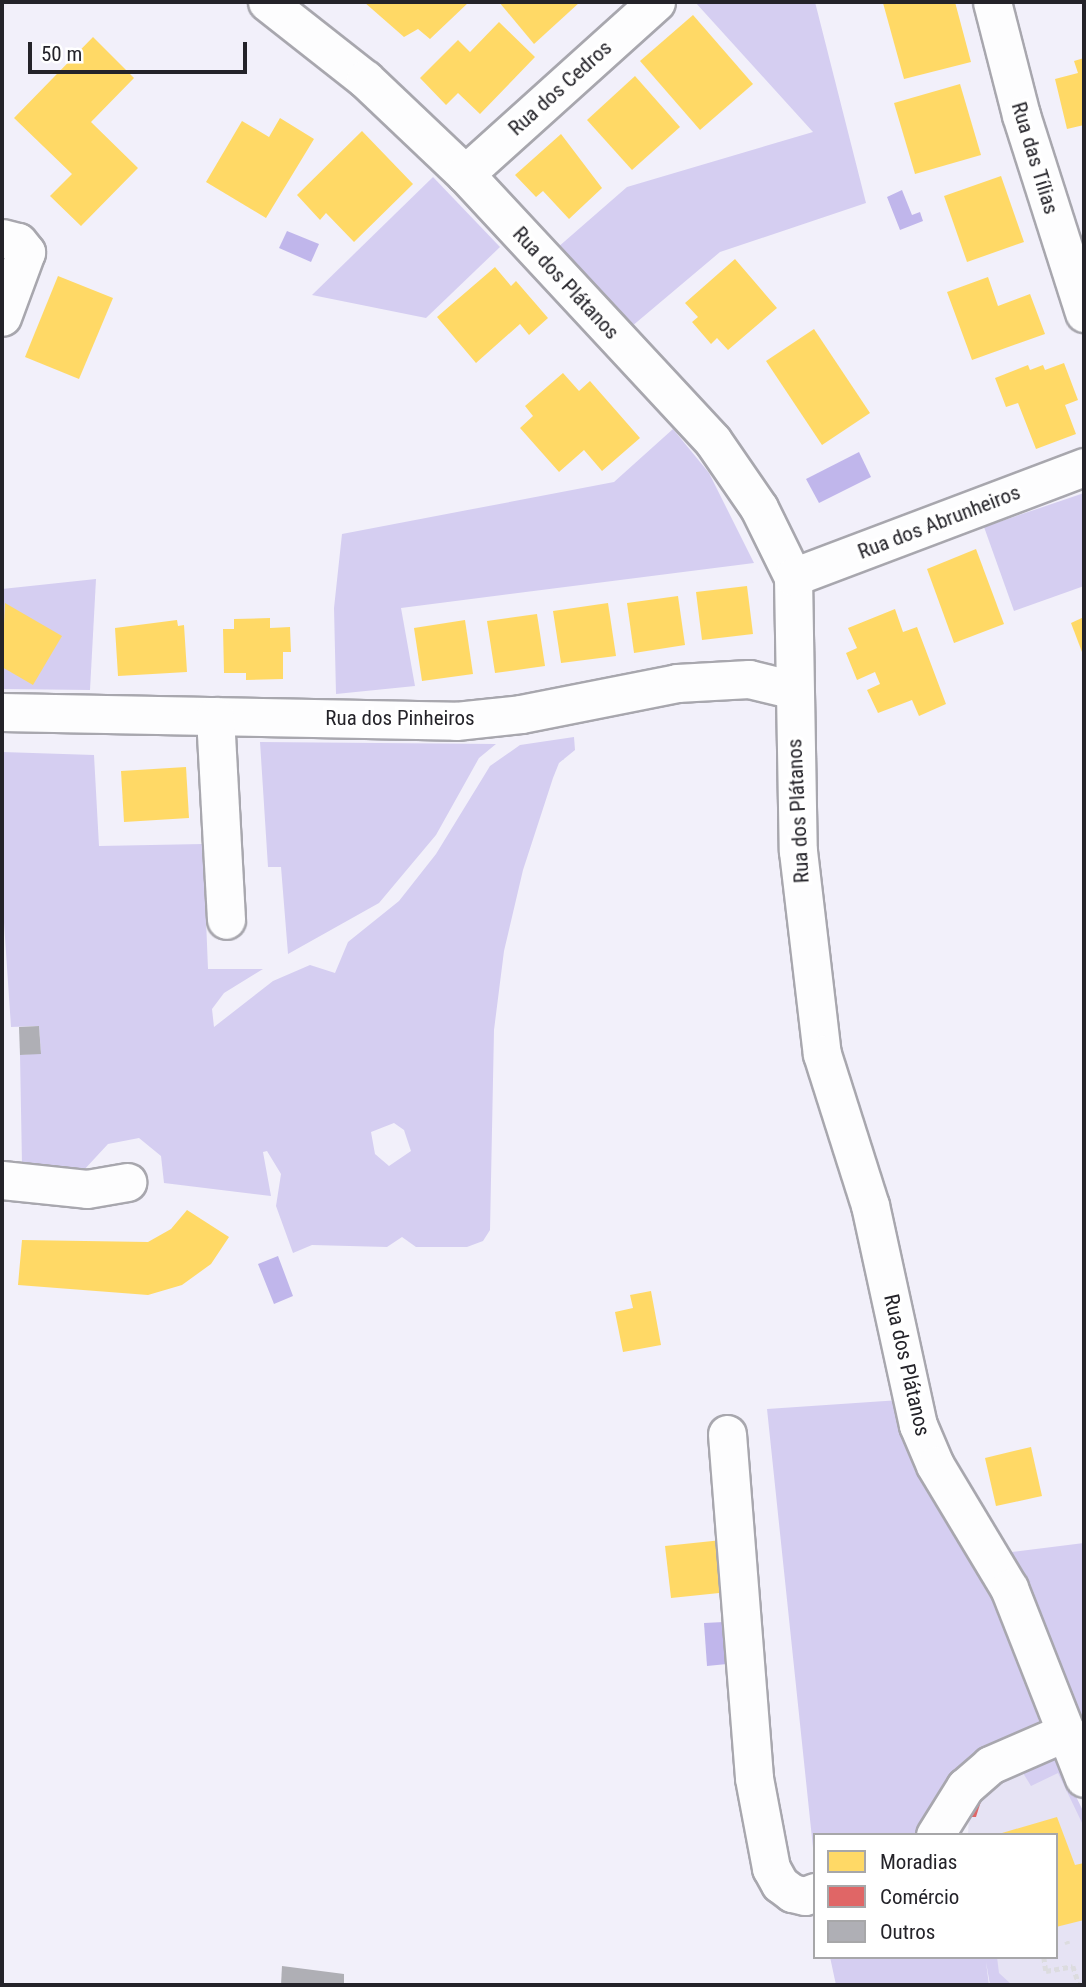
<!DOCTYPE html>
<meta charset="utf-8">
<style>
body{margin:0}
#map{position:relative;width:1086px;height:1987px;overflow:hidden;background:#f2f0fa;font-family:"Roboto Condensed",sans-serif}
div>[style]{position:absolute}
.built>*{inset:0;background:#e6e3f4}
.green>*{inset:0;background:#d5cef1}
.water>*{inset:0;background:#c0b6eb}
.homes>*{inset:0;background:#ffd966}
.shops>*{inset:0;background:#e06666}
.building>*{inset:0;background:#afafb5}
.path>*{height:4.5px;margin-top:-2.25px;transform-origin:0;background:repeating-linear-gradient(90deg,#dcdcdf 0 5px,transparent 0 8.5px)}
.roads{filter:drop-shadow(2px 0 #a8a7ae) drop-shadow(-2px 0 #a8a7ae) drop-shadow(0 2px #a8a7ae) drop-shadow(0 -2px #a8a7ae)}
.minor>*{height:37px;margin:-18.5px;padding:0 18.5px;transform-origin:18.5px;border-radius:18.5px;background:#fdfdfe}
span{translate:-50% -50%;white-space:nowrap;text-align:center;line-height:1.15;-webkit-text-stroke:7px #fff;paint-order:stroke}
.street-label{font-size:21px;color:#242329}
.frame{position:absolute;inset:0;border:4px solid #242329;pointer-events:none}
.legend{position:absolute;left:813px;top:1833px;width:245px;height:126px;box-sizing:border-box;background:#fff;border:2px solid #a7a7a9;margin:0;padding:9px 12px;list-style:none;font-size:21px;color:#242329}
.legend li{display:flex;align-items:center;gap:14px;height:35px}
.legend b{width:35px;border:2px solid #a7a7a9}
.scale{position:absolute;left:28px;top:42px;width:219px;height:32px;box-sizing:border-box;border:4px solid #242329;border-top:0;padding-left:9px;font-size:21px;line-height:24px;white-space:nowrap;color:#242329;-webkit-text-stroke:5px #fff;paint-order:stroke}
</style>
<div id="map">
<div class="built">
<i style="clip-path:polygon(1053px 1751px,1084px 1814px,1084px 1985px,991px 1985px,987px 1957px,1056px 1957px,1056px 1835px,968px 1835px,970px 1795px)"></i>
</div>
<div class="green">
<i style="clip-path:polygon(695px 2px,815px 2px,866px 203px,720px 252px,631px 327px,557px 248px,627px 187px,813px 132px)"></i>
<i style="clip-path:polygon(433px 177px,500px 247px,426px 318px,312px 295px)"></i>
<i style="clip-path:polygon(673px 429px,709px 473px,754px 563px,401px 608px,415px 686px,336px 694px,334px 608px,342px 534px,614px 482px)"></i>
<i style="clip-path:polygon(1084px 493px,1084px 586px,1014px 611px,984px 527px)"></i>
<i style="clip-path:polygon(96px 579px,90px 690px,2px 689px,2px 589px)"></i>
<i style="clip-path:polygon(evenodd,574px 737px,575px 750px,559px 763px,553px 778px,523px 870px,504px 951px,494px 1030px,490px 1230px,483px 1241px,467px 1247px,416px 1247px,402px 1237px,387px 1247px,312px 1245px,293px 1253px,276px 1206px,281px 1174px,267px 1151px,263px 1152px,271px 1196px,164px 1183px,161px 1156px,139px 1138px,108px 1144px,83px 1171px,22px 1165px,20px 1055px,41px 1053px,39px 1026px,11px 1027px,2px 893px,2px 752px,94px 755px,99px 846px,203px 844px,208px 969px,263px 969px,224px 993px,212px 1009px,214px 1027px,273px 981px,310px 965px,335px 973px,348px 942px,399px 901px,436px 854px,490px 766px,520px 745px,574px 737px,394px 1123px,404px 1130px,411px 1151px,389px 1166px,375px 1154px,371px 1132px,394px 1123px)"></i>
<i style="clip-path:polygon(260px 742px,496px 744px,479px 758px,436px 835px,379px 903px,288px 954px,281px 867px,268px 867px)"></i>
<i style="clip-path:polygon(900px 1400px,972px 1548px,1025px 1672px,1043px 1735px,926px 1835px,815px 1835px,815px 1867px,767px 1409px)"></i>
<i style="clip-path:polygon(1084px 1543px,1084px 1742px,1003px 1553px)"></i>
<i style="clip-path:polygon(1054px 1751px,1084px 1813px,1084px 1827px,1058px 1773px,1031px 1786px,1023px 1773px,985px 1792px,982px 1798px,972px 1793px)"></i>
<i style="clip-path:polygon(830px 1957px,997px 1957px,999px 1973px,1012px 1985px,990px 1985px,986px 1962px,989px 1985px,836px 1985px)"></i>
</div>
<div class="water">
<i style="clip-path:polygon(902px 190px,912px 215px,920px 212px,923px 221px,900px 230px,887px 197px)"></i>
<i style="clip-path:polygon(287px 231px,319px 244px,311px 262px,279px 248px)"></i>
<i style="clip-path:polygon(859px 452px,871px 477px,819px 503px,806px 479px)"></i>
<i style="clip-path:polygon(278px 1256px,293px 1296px,274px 1304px,258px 1264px)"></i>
<i style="clip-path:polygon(724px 1622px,727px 1664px,707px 1666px,704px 1623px)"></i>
</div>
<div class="homes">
<i style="clip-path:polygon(364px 2px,469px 2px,430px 39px,418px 29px,404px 37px)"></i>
<i style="clip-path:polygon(499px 2px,580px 2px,534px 44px)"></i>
<i style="clip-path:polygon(955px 2px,971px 62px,904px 79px,883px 3px)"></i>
<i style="clip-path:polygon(693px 15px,753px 84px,700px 130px,640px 61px)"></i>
<i style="clip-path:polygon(499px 22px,535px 57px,480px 114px,458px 93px,446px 105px,420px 78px,458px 40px,470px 52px)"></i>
<i style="clip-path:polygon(93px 37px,134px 78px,91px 122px,138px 168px,81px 226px,50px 196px,72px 174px,14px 118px)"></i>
<i style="clip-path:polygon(1084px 58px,1084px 125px,1067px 129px,1055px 79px,1078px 73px,1074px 61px)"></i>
<i style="clip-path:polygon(635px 76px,680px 127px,632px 170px,587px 120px)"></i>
<i style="clip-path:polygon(960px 84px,981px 155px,915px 174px,894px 103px)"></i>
<i style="clip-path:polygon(280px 118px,314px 139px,266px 218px,206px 182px,242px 121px,269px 137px)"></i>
<i style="clip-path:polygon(362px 131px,413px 184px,354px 242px,326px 213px,320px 220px,297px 195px)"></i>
<i style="clip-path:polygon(561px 134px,602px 188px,569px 219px,543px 191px,536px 197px,515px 175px)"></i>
<i style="clip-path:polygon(1001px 176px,1024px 242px,967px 262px,944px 196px)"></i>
<i style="clip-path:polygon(735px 259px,777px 308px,728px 350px,717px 338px,711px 344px,692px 322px,698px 317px,685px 303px)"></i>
<i style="clip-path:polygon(495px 267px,511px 286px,516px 281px,548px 318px,529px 335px,520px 324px,476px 363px,437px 317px)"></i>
<i style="clip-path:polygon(58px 276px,113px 298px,79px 379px,25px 357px)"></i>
<i style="clip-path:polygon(988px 277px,998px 306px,1030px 294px,1045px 334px,972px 360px,947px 292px)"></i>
<i style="clip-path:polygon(814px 329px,870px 413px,822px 445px,766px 361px)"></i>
<i style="clip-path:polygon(1064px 363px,1078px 400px,1065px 405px,1076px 434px,1036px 449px,1018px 403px,1006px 407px,995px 378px,1028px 365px,1030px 370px,1043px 365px,1045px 370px)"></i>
<i style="clip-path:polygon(563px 373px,579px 391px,590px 381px,640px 438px,602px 471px,584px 450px,559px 472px,520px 428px,533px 416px,525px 406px)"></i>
<i style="clip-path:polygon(976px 549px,1004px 624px,954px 643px,927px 569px)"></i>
<i style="clip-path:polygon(747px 586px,753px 634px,702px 640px,696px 592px)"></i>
<i style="clip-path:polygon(678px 596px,685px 645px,634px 653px,627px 603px)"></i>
<i style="clip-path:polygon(5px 603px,62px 636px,33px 685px,2px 667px)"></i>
<i style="clip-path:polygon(608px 603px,616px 656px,561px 663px,553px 611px)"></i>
<i style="clip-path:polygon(895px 609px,903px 632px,917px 627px,946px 704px,919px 716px,912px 700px,878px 713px,867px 690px,880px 684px,875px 672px,857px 680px,846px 653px,857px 648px,848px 628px)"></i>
<i style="clip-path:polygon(537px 614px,545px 666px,495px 673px,487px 621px)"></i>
<i style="clip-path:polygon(1084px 617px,1084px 651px,1082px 652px,1071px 623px)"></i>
<i style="clip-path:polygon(270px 618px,270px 628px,290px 627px,291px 652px,283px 652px,283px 679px,246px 680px,246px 673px,224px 673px,223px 629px,234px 629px,234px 619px)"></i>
<i style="clip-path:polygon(177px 620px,178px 626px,184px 625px,187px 672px,118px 676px,115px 628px)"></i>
<i style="clip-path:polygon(465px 620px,473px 674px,422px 681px,414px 628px)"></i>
<i style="clip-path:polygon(186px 767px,189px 818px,124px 822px,121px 771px)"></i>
<i style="clip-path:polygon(187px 1210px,229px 1237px,211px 1264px,182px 1285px,148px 1295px,18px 1285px,22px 1240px,148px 1242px,171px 1229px)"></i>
<i style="clip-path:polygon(651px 1291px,661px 1345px,623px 1352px,615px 1312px,633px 1308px,630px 1295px)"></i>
<i style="clip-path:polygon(1031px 1447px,1042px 1496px,996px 1506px,985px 1458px)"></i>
<i style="clip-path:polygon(722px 1540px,729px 1592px,671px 1598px,665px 1546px)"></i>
<i style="clip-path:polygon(1057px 1817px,1075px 1865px,1084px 1863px,1084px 1920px,1056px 1927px,1056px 1835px,1002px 1833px)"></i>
</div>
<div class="shops">
<i style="clip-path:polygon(972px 1793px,982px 1798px,976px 1817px,967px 1817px)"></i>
</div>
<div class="building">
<i style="clip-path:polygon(39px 1026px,41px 1054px,20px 1055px,19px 1027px)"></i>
<i style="clip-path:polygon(282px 1966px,344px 1974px,344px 1985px,281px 1985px)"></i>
</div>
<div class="path">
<i style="left:1067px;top:1941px;width:3px;rotate:72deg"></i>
<i style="left:1044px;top:1957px;width:14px;rotate:82deg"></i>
<i style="left:1046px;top:1971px;width:27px;rotate:-10deg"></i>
<i style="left:1073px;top:1966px;width:20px;rotate:72deg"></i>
</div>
<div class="roads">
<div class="minor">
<i style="left:267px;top:2px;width:125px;rotate:38.2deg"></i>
<i style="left:365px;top:79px;width:138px;rotate:43.5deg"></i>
<i style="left:465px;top:174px;width:364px;rotate:47.1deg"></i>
<i style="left:713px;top:441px;width:81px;rotate:55.5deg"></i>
<i style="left:759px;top:508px;width:77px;rotate:63.8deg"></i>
<i style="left:793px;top:577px;width:274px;rotate:89deg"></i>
<i style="left:798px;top:851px;width:204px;rotate:83.3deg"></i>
<i style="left:822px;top:1054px;width:158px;rotate:72.4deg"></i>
<i style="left:870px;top:1205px;width:225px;rotate:77.7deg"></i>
<i style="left:918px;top:1425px;width:43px;rotate:67deg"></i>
<i style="left:935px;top:1465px;width:144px;rotate:59deg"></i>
<i style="left:1009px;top:1588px;width:204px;rotate:68.5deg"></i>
<i style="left:992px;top:2px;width:117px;rotate:75.6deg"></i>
<i style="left:1021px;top:115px;width:208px;rotate:72.3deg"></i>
<i style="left:465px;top:174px;width:257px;rotate:-42deg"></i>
<i style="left:2px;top:238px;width:16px;rotate:14deg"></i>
<i style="left:18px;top:242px;width:13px;rotate:51deg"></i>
<i style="left:26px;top:252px;width:69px;rotate:110.3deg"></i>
<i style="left:793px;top:577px;width:311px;rotate:-20.7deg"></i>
<i style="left:2px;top:712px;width:454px;rotate:1.1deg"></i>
<i style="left:456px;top:721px;width:65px;rotate:-6.1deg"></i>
<i style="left:521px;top:714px;width:159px;rotate:-11.2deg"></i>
<i style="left:677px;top:683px;width:72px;rotate:-3.2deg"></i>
<i style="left:749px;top:679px;width:46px;rotate:13.7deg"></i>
<i style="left:215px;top:716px;width:204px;rotate:86.9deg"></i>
<i style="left:2px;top:1180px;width:85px;rotate:6deg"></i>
<i style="left:87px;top:1189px;width:41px;rotate:-9.9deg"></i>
<i style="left:727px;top:1434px;width:345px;rotate:85.5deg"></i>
<i style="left:754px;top:1778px;width:92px;rotate:79.3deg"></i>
<i style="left:771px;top:1868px;width:18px;rotate:61deg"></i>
<i style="left:780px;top:1884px;width:15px;rotate:37deg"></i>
<i style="left:792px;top:1893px;width:13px;rotate:13deg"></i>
<i style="left:805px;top:1896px;width:11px;rotate:-22deg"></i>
<i style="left:935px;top:1835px;width:57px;rotate:-58deg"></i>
<i style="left:965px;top:1787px;width:33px;rotate:-41deg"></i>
<i style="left:990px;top:1765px;width:83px;rotate:-23.5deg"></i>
</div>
</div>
<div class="street-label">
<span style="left:560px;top:88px;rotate:-42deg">Rua dos Cedros</span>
<span style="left:1035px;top:158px;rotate:73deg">Rua das Tílias</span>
<span style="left:566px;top:283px;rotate:47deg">Rua dos Plátanos</span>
<span style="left:939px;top:522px;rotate:-21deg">Rua dos Abrunheiros</span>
<span style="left:400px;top:718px">Rua dos Pinheiros</span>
<span style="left:798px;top:811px;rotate:-93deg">Rua dos Plátanos</span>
<span style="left:907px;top:1365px;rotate:77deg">Rua dos Plátanos</span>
</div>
<div class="frame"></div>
<ul class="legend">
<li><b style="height:19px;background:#ffd966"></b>Moradias</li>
<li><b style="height:19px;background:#e06666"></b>Comércio</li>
<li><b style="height:19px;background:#afafb5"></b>Outros</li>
</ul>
<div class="scale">50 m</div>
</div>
